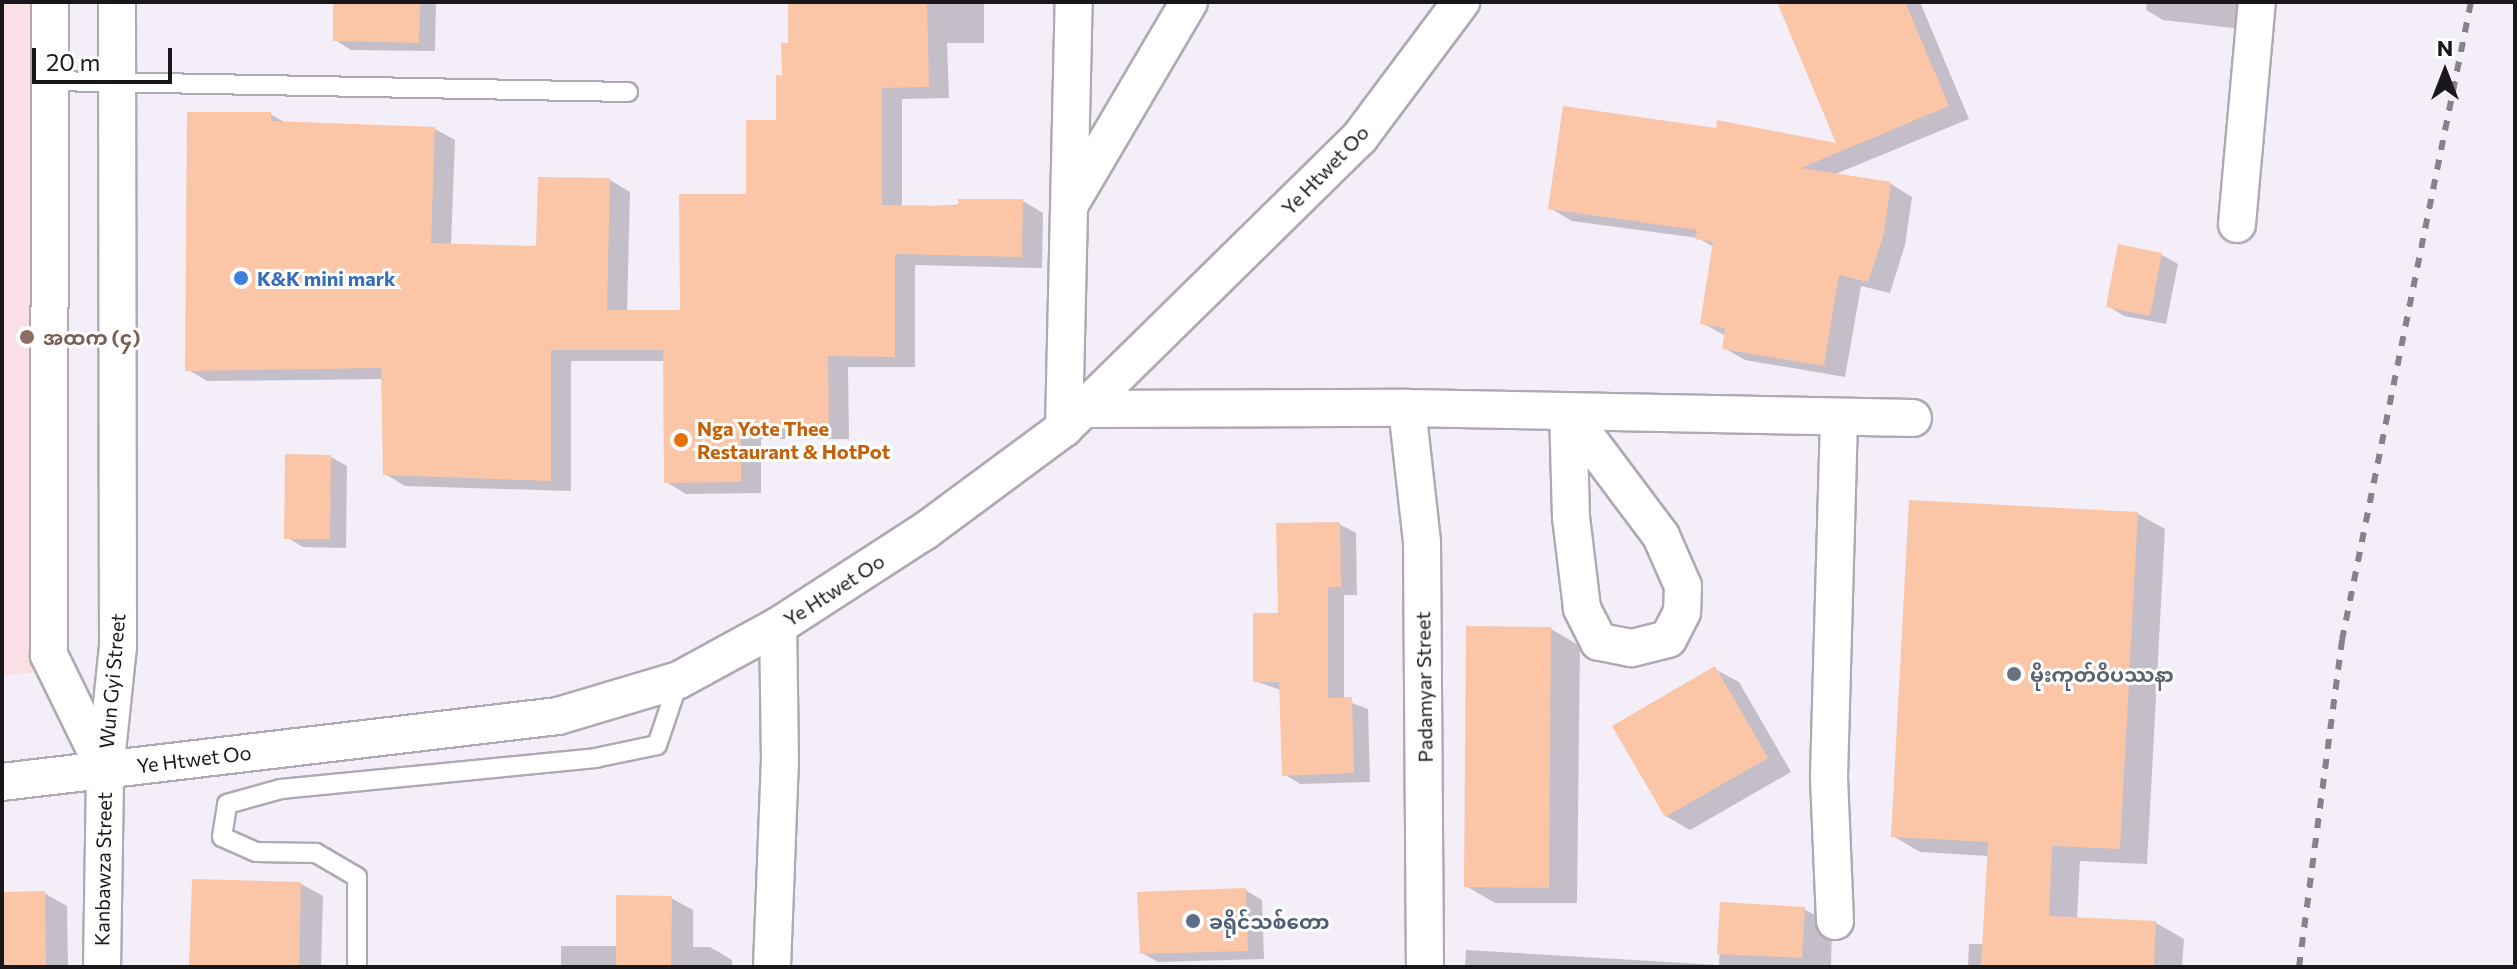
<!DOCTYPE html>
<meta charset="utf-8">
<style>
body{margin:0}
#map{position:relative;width:2517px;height:969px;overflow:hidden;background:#f4eef9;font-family:Commissioner,"Noto Sans Myanmar",sans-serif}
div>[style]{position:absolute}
.education>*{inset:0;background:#fadfe5}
.shadow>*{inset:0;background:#0003}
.building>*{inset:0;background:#fbc5a7}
.roads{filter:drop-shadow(2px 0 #afa9b3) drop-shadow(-2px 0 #afa9b3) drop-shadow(0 2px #afa9b3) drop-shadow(0 -2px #afa9b3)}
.lane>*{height:18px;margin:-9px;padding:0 9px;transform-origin:9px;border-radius:9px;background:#fff}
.street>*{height:36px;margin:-18px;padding:0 18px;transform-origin:18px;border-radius:18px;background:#fff}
.rail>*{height:6px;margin-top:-3px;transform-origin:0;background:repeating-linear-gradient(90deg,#868289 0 10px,transparent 0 20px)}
.dots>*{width:22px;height:22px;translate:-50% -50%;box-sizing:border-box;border:4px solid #fefefe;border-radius:50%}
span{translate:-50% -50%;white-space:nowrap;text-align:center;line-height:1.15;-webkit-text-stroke:6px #fefefe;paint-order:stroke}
.street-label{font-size:20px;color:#19171b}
.shop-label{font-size:20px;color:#366cbe;font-weight:700}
.left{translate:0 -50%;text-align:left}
.education-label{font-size:20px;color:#785e54;font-weight:700}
.food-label{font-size:20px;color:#c56008;font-weight:700}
.worship-label{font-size:20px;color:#5b616d;font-weight:700}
.service-label{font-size:20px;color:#4e5e75;font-weight:700}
.frame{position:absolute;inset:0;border:4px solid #19171b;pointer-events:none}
.north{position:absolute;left:2405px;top:32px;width:80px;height:80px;-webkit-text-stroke:6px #fefefe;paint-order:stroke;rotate:0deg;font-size:22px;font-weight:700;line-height:32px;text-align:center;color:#19171b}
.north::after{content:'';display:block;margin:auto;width:28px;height:36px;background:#19171b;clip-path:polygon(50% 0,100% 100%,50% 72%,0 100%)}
.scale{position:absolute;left:32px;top:48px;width:140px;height:36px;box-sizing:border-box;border:4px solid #19171b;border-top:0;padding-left:10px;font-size:24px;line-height:28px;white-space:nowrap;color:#19171b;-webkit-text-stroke:6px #fefefe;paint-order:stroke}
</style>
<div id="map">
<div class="education">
<i style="clip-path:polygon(2px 2px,46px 2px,57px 671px,2px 675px)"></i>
</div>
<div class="shadow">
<i style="clip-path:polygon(335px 2px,436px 2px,435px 51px,351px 50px,335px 40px)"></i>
<i style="clip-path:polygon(790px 2px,984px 2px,984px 43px,947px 43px,949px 98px,902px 99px,902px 208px,1023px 201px,1043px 213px,1042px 268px,915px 265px,915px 367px,848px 367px,849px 439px,761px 439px,761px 493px,686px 494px,666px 482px,665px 361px,571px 361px,571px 491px,405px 486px,385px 474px,383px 379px,207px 381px,187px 369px,270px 114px,286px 123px,435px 129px,455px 140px,451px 245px,538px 248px,610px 180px,630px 192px,627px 312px,682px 312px,748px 196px,778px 122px,790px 45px)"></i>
<i style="clip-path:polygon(1779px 2px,1920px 2px,1969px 119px,1833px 175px,1891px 184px,1912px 197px,1905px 245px,1890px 293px,1861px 286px,1845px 377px,1745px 360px,1724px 348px,1726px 336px,1702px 323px,1714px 247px,1698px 238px,1572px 221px,1550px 208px,1839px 145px)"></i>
<i style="clip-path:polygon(2147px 2px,2254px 2px,2250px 30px,2163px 20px,2146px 10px)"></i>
<i style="clip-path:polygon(2px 165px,4px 166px,3px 240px,2px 240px)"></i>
<i style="clip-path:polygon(2162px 255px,2178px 264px,2166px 324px,2124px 316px,2108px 306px)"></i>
<i style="clip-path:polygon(331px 457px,347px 466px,346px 548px,303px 547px,286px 537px)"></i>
<i style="clip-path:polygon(2138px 514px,2165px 529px,2147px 864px,2080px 861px,2077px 919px,2156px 923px,2184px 939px,2182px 967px,1968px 967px,1969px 944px,1984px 944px,1989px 856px,1920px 852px,1893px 836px)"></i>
<i style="clip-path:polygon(1339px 524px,1356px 533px,1357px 595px,1344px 595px,1344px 700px,1368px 709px,1370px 782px,1300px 784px,1284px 774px,1281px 690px,1255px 681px,1280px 615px)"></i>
<i style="clip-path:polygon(1551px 629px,1580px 646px,1577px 903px,1495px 903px,1466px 886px)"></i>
<i style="clip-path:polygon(1715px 669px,1739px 682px,1791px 772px,1690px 830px,1666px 816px)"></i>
<i style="clip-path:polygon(301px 884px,323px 896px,321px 967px,191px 967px)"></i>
<i style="clip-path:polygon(1245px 890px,1262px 900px,1264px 959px,1158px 962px,1142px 953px)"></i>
<i style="clip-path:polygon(44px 893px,67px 906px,68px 967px,2px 967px,2px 894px)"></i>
<i style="clip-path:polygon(671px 898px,693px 910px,693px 947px,710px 947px,732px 960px,732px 967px,561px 967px,561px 946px,618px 946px)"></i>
<i style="clip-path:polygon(1722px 904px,1804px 909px,1832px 925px,1831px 967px,1465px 967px,1466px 950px,1719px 965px)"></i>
</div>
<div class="building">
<i style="clip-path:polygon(333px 2px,420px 2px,419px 43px,333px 41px)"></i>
<i style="clip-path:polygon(788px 2px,927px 2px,929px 87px,882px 88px,882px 205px,958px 206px,958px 199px,1023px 199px,1022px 257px,895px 254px,895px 357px,828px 356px,829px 429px,741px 429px,741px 482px,664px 483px,663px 350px,551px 350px,551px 481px,383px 475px,381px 368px,185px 371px,187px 112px,271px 112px,271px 121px,435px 127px,431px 243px,536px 246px,538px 177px,610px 178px,607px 310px,680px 310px,679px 194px,746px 194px,746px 120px,776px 120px,776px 75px,782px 76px,781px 43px,788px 43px)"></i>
<i style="clip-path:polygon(1777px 2px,1905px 2px,1949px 106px,1801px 168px,1891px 182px,1884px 233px,1868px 282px,1839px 275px,1824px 366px,1722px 349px,1725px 328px,1700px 324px,1713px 242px,1695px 239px,1697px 230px,1548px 209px,1563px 106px,1716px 128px,1717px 120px,1836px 143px)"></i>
<i style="clip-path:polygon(2118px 244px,2162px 253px,2150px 316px,2106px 307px)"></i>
<i style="clip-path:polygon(285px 454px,331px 455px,330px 539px,284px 539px)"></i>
<i style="clip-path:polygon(1909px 500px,2138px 512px,2120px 849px,2052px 846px,2049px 916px,2156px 921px,2154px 967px,1981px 967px,1988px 842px,1891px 837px)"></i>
<i style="clip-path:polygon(1340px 522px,1341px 587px,1328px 587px,1328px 698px,1352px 697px,1354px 773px,1282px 776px,1279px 682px,1253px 682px,1253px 613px,1278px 613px,1276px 523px)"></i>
<i style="clip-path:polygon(1466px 626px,1551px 627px,1549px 888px,1464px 887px)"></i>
<i style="clip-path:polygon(1715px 666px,1768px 758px,1665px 817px,1612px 726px)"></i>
<i style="clip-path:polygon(192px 879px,301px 882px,299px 967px,189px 967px)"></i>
<i style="clip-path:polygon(1246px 888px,1248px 951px,1140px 954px,1137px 892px)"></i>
<i style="clip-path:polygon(45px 891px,46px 967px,2px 967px,2px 892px)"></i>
<i style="clip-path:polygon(616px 895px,672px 896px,671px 967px,616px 967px)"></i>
<i style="clip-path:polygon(1720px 902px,1805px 907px,1802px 958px,1717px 954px)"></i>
</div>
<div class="roads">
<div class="lane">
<i style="left:50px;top:81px;width:578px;rotate:1.09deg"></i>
<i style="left:357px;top:967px;width:90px;rotate:-90deg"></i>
<i style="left:357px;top:877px;width:48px;rotate:-149.7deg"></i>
<i style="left:316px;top:853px;width:60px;rotate:-179deg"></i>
<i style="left:256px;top:852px;width:37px;rotate:-156deg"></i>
<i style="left:222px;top:837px;width:33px;rotate:-81deg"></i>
<i style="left:227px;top:804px;width:56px;rotate:-15.5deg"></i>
<i style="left:281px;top:789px;width:316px;rotate:-5.6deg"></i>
<i style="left:595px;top:758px;width:63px;rotate:-11.8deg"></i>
<i style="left:657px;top:745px;width:69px;rotate:-71.3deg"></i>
</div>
<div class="street">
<i style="left:50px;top:2px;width:653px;rotate:90.09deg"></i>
<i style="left:49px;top:655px;width:128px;rotate:64deg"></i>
<i style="left:1070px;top:204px;width:234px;rotate:-59.5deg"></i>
<i style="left:2237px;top:224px;width:223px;rotate:-84.9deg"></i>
<i style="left:1407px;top:408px;width:135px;rotate:83.6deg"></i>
<i style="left:1422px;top:542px;width:425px;rotate:89.6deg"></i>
<i style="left:1084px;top:409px;width:323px;rotate:-0.2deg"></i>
<i style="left:1407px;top:408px;width:506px;rotate:1.13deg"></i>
<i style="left:1568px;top:412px;width:155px;rotate:53.1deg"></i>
<i style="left:1661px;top:536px;width:55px;rotate:66.3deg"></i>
<i style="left:1683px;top:586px;width:26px;rotate:92deg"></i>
<i style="left:1682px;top:612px;width:30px;rotate:117deg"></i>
<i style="left:1668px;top:639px;width:38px;rotate:166deg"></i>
<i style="left:1631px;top:648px;width:33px;rotate:-169deg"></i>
<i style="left:1599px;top:642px;width:38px;rotate:-117deg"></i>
<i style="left:1582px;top:608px;width:92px;rotate:-96.9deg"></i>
<i style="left:1571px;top:517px;width:105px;rotate:-91.6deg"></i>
<i style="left:1064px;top:428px;width:426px;rotate:-88.7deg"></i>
<i style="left:2px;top:782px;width:560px;rotate:-6.77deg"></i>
<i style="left:558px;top:716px;width:126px;rotate:-16.6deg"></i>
<i style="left:679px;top:680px;width:113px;rotate:-28.6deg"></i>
<i style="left:778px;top:626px;width:175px;rotate:-32.9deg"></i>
<i style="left:925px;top:531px;width:173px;rotate:-36.5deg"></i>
<i style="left:1064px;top:428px;width:415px;rotate:-44.5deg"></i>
<i style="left:1360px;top:137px;width:169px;rotate:-53.2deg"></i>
<i style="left:1835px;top:921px;width:145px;rotate:-92.4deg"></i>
<i style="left:1829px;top:776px;width:359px;rotate:-88.4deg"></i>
<i style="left:102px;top:967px;width:197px;rotate:-89.1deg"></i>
<i style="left:105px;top:770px;width:124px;rotate:-84deg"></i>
<i style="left:118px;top:647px;width:645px;rotate:-90.09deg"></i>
<i style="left:772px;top:967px;width:205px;rotate:-87.8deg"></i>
<i style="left:780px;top:762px;width:136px;rotate:-90.8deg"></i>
</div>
</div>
<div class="rail">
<i style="left:2299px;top:967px;width:330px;rotate:-82.5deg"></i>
<i style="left:2342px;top:640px;width:651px;rotate:-78.57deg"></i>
</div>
<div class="dots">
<i style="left:241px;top:278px;background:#3f7fe0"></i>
<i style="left:27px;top:337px;background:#8d6e63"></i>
<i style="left:681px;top:440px;background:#e8710a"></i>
<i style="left:2014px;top:674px;background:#6b7280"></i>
<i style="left:1193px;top:921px;background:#5c6f8a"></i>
</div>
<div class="street-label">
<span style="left:1325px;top:170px;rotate:-46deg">Ye Htwet Oo</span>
<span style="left:834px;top:590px;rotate:-33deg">Ye Htwet Oo</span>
<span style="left:112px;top:681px;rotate:-85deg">Wun Gyi Street</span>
<span style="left:1424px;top:687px;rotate:-91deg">Padamyar Street</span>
<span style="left:194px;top:759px;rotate:-7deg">Ye Htwet Oo</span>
<span style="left:103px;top:869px;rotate:-89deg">Kanbawza Street</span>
</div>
<div class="shop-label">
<span class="left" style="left:257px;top:278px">K&amp;K mini mark</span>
</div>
<div class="education-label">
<span class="left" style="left:43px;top:337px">အထက (၄)</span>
</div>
<div class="food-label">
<span class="left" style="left:697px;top:440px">Nga Yote Thee<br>Restaurant &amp; HotPot</span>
</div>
<div class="worship-label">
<span class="left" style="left:2030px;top:674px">မိုးကုတ်ဝိပဿနာ</span>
</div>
<div class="service-label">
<span class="left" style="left:1209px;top:921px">ခရိုင်သစ်တော</span>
</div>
<div class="frame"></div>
<div class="north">N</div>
<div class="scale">20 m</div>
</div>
